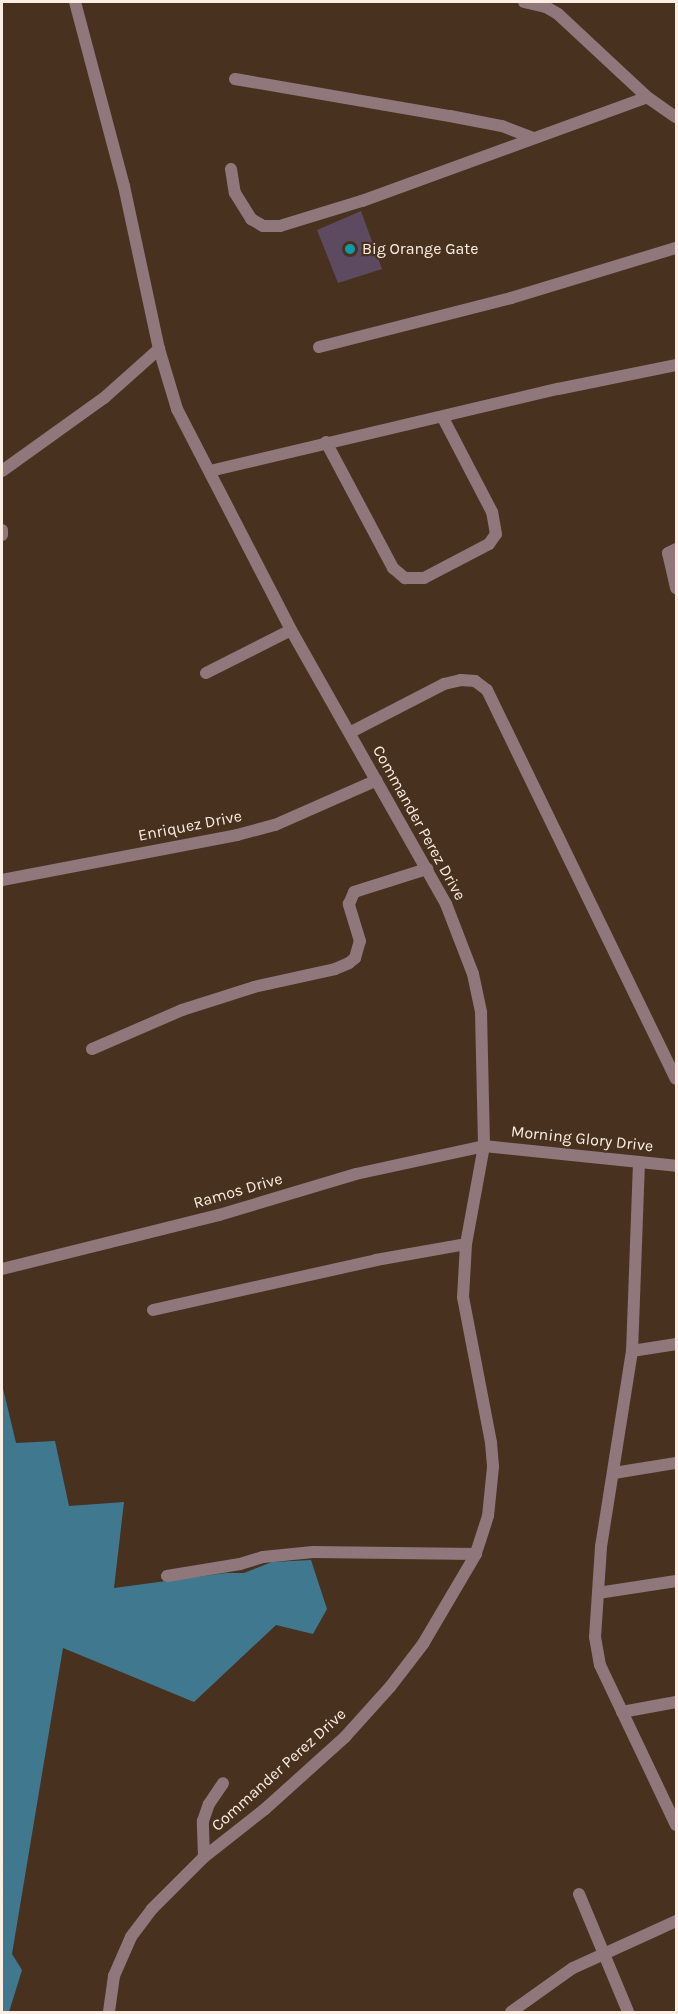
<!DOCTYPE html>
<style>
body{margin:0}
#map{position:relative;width:678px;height:2014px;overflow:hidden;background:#48321f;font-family:Karla,sans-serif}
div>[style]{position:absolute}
.water>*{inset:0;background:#3f788f}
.building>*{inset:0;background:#5d4a61}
.street>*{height:12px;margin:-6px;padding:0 6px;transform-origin:6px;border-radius:6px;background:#8f777c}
.dots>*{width:16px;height:16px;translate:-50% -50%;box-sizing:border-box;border:3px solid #48321f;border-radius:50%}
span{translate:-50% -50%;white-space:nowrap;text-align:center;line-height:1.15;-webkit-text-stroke:4.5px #48321f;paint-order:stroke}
.poi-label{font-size:16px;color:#fdeee3}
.left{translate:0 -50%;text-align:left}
.street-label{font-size:16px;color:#fdeee3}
.frame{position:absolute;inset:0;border:3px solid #fdeee3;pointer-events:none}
</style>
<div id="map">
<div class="water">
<i style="clip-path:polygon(2px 1384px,16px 1443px,55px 1441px,69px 1506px,124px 1502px,114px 1588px,226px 1573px,244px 1573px,272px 1562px,311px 1560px,327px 1609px,313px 1634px,276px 1625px,194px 1702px,63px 1648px,12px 1954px,22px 1970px,9px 2012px,2px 2012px)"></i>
</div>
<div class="building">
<i style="clip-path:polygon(361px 211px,382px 269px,338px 283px,317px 230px)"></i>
</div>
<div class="street">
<i style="left:75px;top:2px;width:190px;rotate:75.1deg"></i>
<i style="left:124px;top:186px;width:167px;rotate:77.9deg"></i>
<i style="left:159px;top:349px;width:63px;rotate:73.3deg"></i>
<i style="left:177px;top:409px;width:249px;rotate:62.7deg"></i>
<i style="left:291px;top:630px;width:315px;rotate:60.5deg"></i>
<i style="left:446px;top:904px;width:75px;rotate:68.9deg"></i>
<i style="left:473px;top:974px;width:39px;rotate:78deg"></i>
<i style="left:481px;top:1012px;width:134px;rotate:88.7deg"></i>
<i style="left:484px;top:1146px;width:100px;rotate:100.4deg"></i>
<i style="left:466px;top:1244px;width:53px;rotate:93.2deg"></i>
<i style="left:463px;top:1297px;width:149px;rotate:79.1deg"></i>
<i style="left:491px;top:1443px;width:24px;rotate:85deg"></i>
<i style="left:493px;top:1467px;width:49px;rotate:95.8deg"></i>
<i style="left:488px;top:1516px;width:40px;rotate:108deg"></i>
<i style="left:476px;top:1554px;width:104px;rotate:120.5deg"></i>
<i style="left:423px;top:1644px;width:54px;rotate:127.5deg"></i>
<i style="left:390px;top:1687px;width:67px;rotate:132deg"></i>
<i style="left:345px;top:1737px;width:108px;rotate:138deg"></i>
<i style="left:265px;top:1809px;width:78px;rotate:141.8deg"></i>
<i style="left:204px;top:1857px;width:74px;rotate:135deg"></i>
<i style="left:152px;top:1909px;width:35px;rotate:127deg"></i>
<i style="left:131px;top:1937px;width:43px;rotate:113.6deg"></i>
<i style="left:114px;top:1976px;width:36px;rotate:98deg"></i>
<i style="left:524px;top:2px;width:23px;rotate:13deg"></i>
<i style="left:546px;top:7px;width:14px;rotate:30deg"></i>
<i style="left:558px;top:14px;width:122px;rotate:43deg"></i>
<i style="left:647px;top:97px;width:35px;rotate:35deg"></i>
<i style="left:235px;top:79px;width:218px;rotate:9.8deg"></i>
<i style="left:450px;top:116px;width:53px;rotate:10.9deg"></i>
<i style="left:502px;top:126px;width:33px;rotate:21deg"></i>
<i style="left:231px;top:169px;width:24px;rotate:81deg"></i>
<i style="left:235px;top:193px;width:31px;rotate:58deg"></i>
<i style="left:251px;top:219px;width:14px;rotate:30deg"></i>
<i style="left:263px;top:226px;width:17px"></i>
<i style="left:280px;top:226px;width:86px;rotate:-17deg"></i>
<i style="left:362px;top:201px;width:303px;rotate:-20deg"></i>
<i style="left:319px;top:347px;width:198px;rotate:-14.3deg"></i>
<i style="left:511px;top:298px;width:172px;rotate:-16.9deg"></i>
<i style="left:326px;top:442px;width:143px;rotate:62deg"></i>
<i style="left:393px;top:568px;width:16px;rotate:40deg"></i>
<i style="left:405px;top:578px;width:19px"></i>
<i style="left:424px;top:578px;width:73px;rotate:-27.6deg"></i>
<i style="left:489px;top:544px;width:12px;rotate:-55deg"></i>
<i style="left:496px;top:534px;width:22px;rotate:-100deg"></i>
<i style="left:492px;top:512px;width:106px;rotate:-117.5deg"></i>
<i style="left:2px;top:471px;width:125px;rotate:-35.6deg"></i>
<i style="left:104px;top:398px;width:74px;rotate:-41.7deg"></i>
<i style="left:210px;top:471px;width:358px;rotate:-13.3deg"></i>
<i style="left:558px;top:389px;width:120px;rotate:-11.5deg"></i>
<i style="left:2px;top:530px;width:5px;rotate:90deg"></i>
<i style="left:676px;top:549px;width:9px;rotate:153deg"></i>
<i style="left:668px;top:553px;width:36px;rotate:77deg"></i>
<i style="left:206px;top:673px;width:95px;rotate:-26.8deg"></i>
<i style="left:351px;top:732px;width:105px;rotate:-27.3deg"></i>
<i style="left:444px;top:684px;width:17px;rotate:-13deg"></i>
<i style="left:461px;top:680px;width:14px;rotate:4deg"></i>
<i style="left:475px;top:681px;width:15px;rotate:37deg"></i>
<i style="left:487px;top:690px;width:432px;rotate:64.1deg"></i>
<i style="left:2px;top:880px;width:239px;rotate:-10.8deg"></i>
<i style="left:237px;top:835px;width:39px;rotate:-15deg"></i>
<i style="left:275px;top:825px;width:111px;rotate:-23.8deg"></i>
<i style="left:92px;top:1049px;width:98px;rotate:-23.4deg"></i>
<i style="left:182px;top:1010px;width:76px;rotate:-17.7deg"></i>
<i style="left:254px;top:987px;width:83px;rotate:-12.5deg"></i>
<i style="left:335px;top:969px;width:15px;rotate:-23deg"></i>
<i style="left:349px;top:963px;width:8px;rotate:-40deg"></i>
<i style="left:355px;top:958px;width:18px;rotate:-74deg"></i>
<i style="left:360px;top:941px;width:39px;rotate:-107deg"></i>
<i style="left:349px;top:904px;width:13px;rotate:-67deg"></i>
<i style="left:354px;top:892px;width:77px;rotate:-17.5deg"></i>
<i style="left:639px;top:1162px;width:189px;rotate:92.1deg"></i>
<i style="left:632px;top:1351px;width:198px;rotate:99deg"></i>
<i style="left:601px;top:1547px;width:90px;rotate:93.8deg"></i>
<i style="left:595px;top:1637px;width:28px;rotate:80deg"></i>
<i style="left:600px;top:1665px;width:177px;rotate:64.6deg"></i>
<i style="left:2px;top:1269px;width:224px;rotate:-14deg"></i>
<i style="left:219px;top:1215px;width:143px;rotate:-16.7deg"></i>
<i style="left:356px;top:1174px;width:131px;rotate:-12.3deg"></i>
<i style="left:484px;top:1146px;width:193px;rotate:5.9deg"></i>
<i style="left:153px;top:1310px;width:229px;rotate:-12.6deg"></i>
<i style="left:376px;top:1260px;width:91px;rotate:-10.1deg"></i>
<i style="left:632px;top:1351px;width:45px;rotate:-9deg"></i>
<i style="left:614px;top:1473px;width:63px;rotate:-9.2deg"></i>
<i style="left:167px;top:1576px;width:74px;rotate:-9.3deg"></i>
<i style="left:240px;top:1564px;width:24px;rotate:-17deg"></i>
<i style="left:263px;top:1557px;width:50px;rotate:-5.7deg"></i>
<i style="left:313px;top:1552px;width:163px;rotate:0.7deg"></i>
<i style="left:598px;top:1593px;width:79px;rotate:-8.7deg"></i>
<i style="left:622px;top:1712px;width:55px;rotate:-10.5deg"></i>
<i style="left:204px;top:1857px;width:36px;rotate:-92deg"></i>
<i style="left:203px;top:1821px;width:18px;rotate:-71deg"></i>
<i style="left:209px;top:1804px;width:25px;rotate:-56deg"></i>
<i style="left:579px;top:1894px;width:128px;rotate:67.4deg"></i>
<i style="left:511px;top:2012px;width:76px;rotate:-35.4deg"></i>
<i style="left:573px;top:1968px;width:113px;rotate:-24.5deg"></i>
</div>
<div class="dots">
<i style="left:350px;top:249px;background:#0f9aa8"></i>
</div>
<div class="poi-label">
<span class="left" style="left:362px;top:249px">Big Orange Gate</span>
</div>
<div class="street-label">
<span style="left:419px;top:823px;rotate:61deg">Commander Perez Drive</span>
<span style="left:190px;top:826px;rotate:-11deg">Enriquez Drive</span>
<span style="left:582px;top:1139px;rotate:6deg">Morning Glory Drive</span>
<span style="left:238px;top:1191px;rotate:-16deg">Ramos Drive</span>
<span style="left:279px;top:1770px;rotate:-42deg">Commander Perez Drive</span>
</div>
<div class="frame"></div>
</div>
